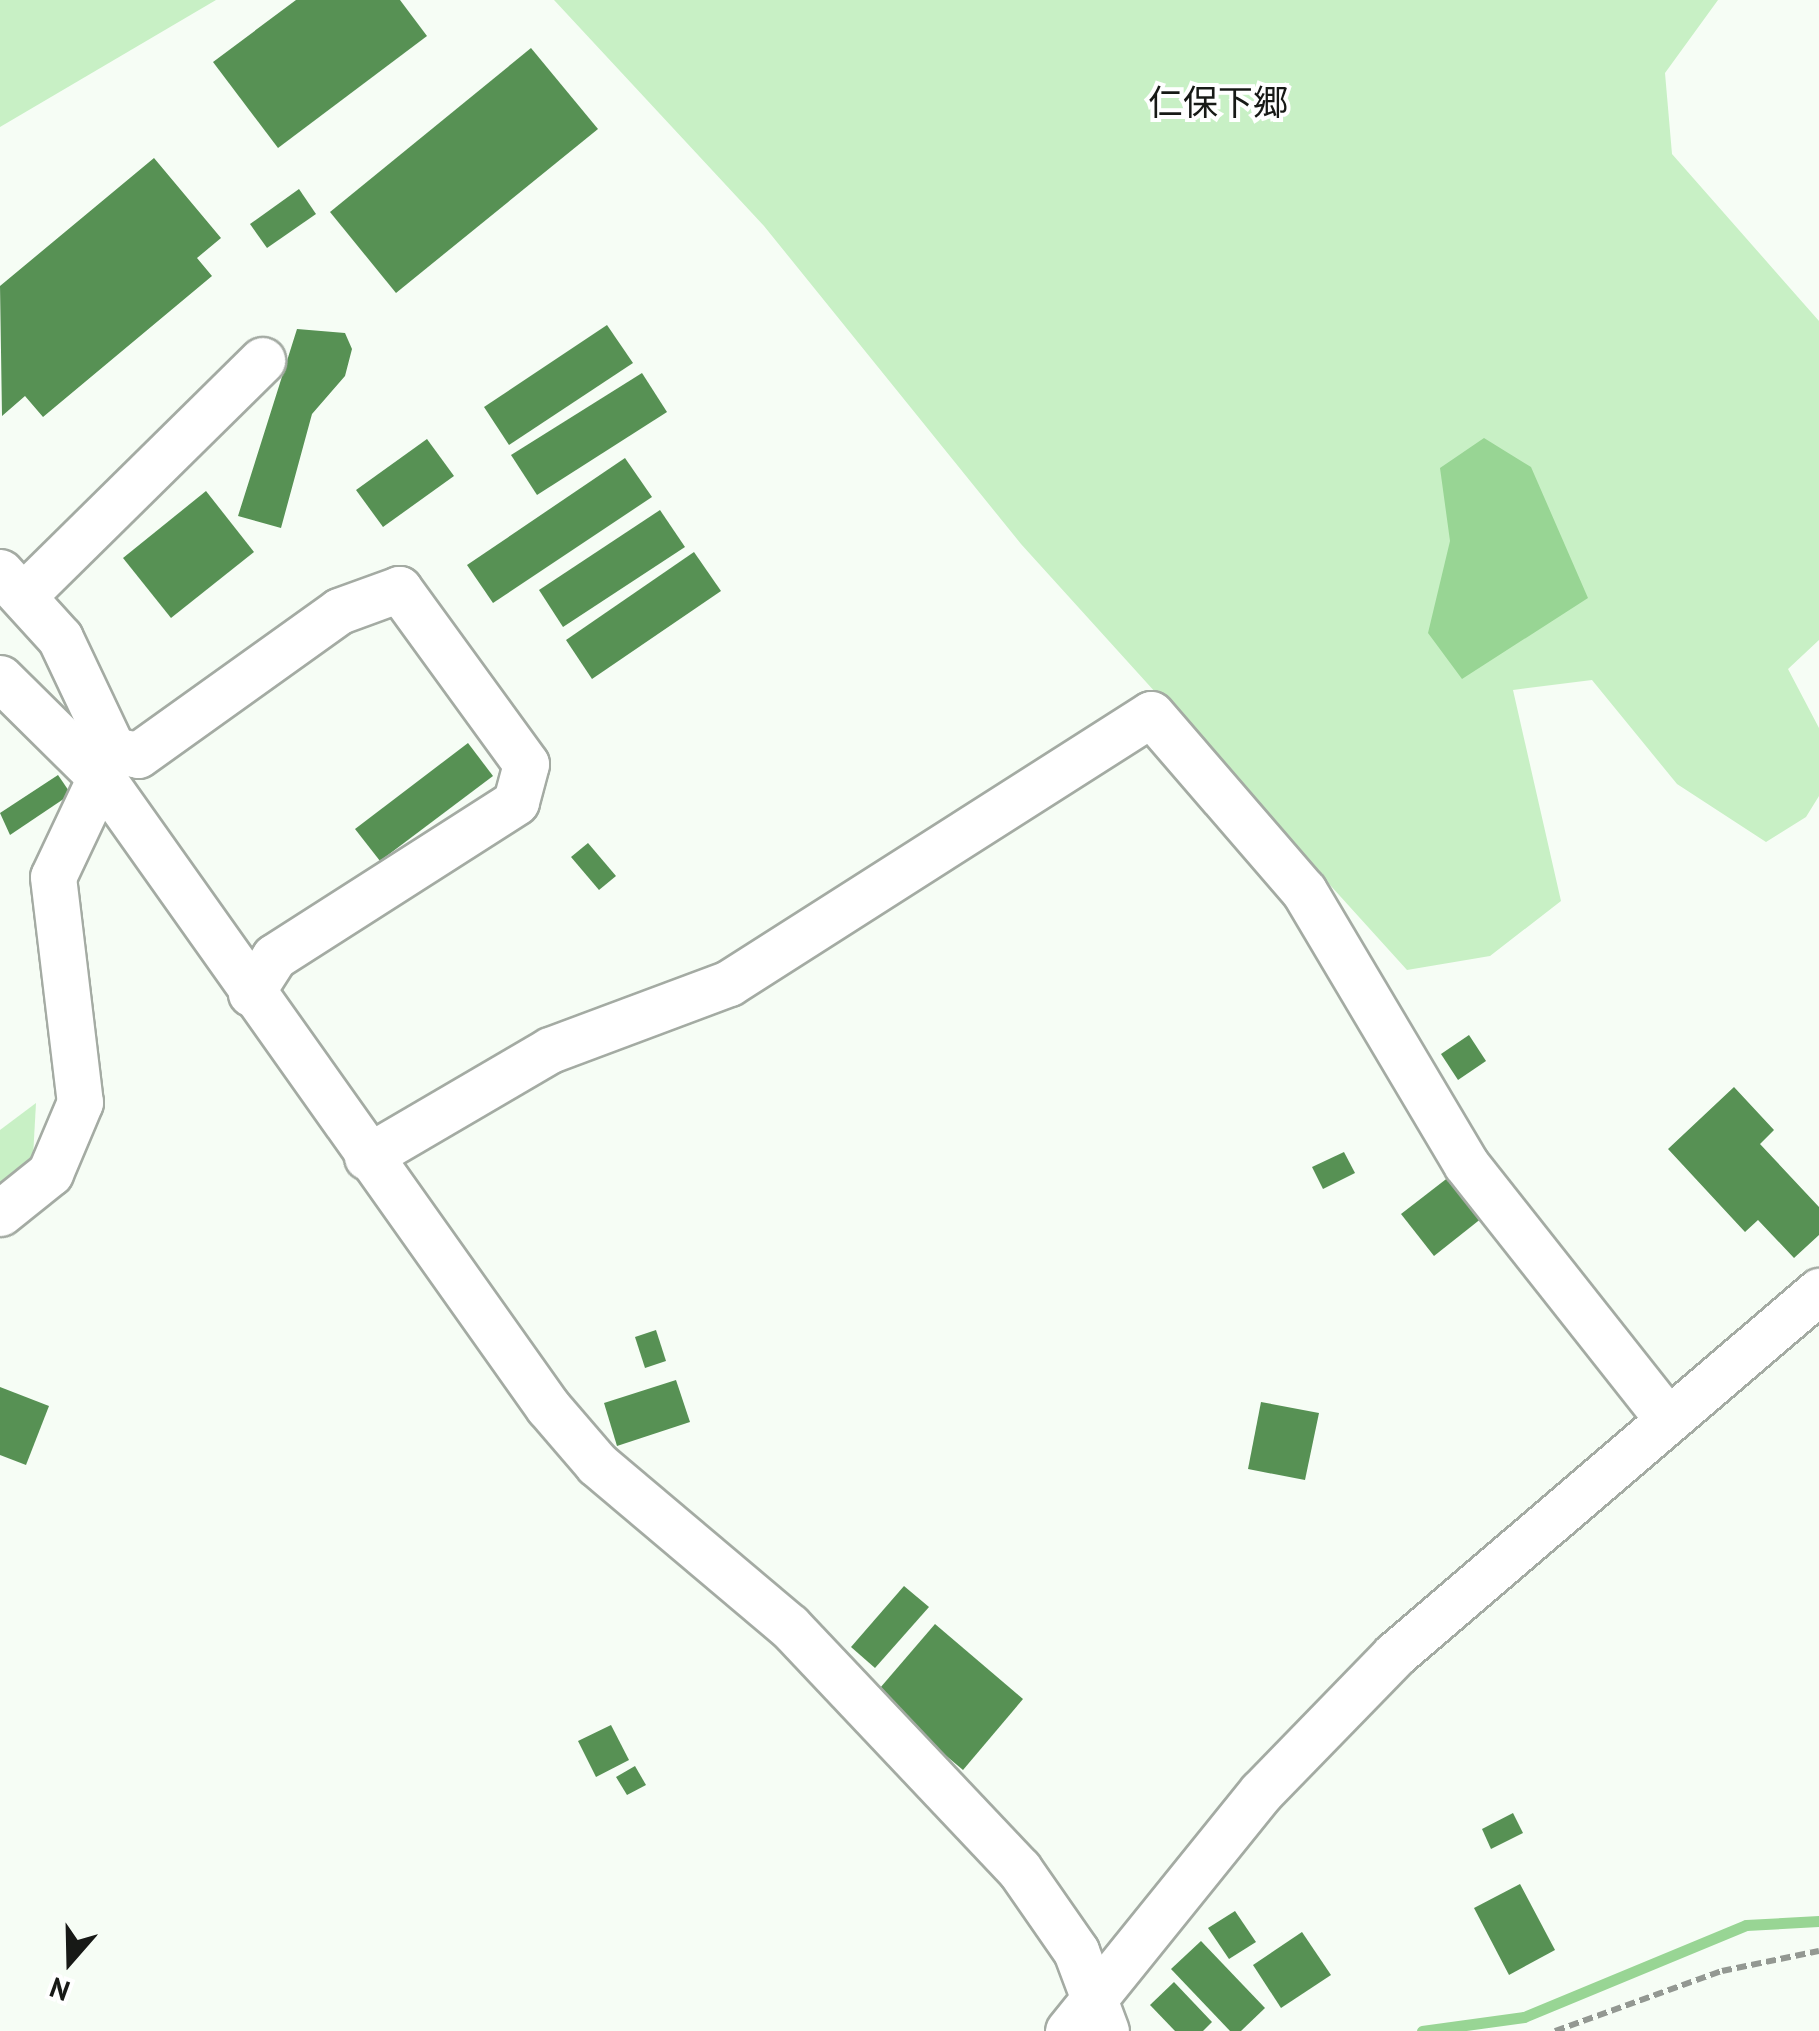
<!DOCTYPE html>
<meta charset="utf-8">
<style>
body{margin:0}
#map{position:relative;width:1819px;height:2031px;overflow:hidden;background:#f6fdf5;font-family:"PT Sans","Noto Sans JP",sans-serif}
div>[style]{position:absolute}
.green>*{inset:0;background:#c8f0c5}
.water>*{inset:0;background:#98d594}
.stream>*{height:11px;margin:-5.5px;padding:0 5.5px;transform-origin:5.5px;border-radius:5.5px;background:#98d594}
.building>*{inset:0;background:#579154}
.path>*{height:6px;margin-top:-3px;transform-origin:0;background:repeating-linear-gradient(90deg,#939892 0 10px,transparent 0 15px)}
.roads{filter:drop-shadow(2px 0 #a4aba3) drop-shadow(-2px 0 #a4aba3) drop-shadow(0 2px #a4aba3) drop-shadow(0 -2px #a4aba3)}
.street>*{height:45px;margin:-22.5px;padding:0 22.5px;transform-origin:22.5px;border-radius:22.5px;background:#fff}
span{translate:-50% -50%;white-space:nowrap;text-align:center;line-height:1.15;-webkit-text-stroke:8px #fff;paint-order:stroke}
.quarter-label{font-size:35px;color:#171916}
.north{position:absolute;left:20px;top:1911px;width:100px;height:100px;-webkit-text-stroke:8px #fff;paint-order:stroke;rotate:200deg;font-size:28px;font-weight:700;line-height:40px;text-align:center;color:#171916}
.north::after{content:'';display:block;margin:auto;width:35px;height:45px;background:#171916;clip-path:polygon(50% 0,100% 100%,50% 72%,0 100%)}
</style>
<div id="map">
<div class="green">
<i style="clip-path:polygon(0 0,216px 0,0 127px)"></i>
<i style="clip-path:polygon(554px 0,1718px 0,1665px 73px,1672px 154px,1819px 321px,1819px 640px,1788px 669px,1819px 728px,1819px 796px,1806px 817px,1766px 842px,1677px 784px,1592px 680px,1513px 690px,1561px 901px,1490px 956px,1407px 970px,1021px 544px,764px 226px)"></i>
<i style="clip-path:polygon(36px 1103px,32px 1175px,0 1202px,0 1130px)"></i>
</div>
<div class="water">
<i style="clip-path:polygon(1484px 438px,1531px 467px,1588px 598px,1462px 679px,1428px 633px,1450px 541px,1440px 468px)"></i>
</div>
<div class="stream">
<i style="left:1422px;top:2031px;width:103px;rotate:-7.8deg"></i>
<i style="left:1524px;top:2017px;width:240px;rotate:-22.5deg"></i>
<i style="left:1746px;top:1925px;width:73px;rotate:-3.1deg"></i>
</div>
<div class="building">
<i style="clip-path:polygon(296px 0,400px 0,427px 36px,278px 148px,213px 62px)"></i>
<i style="clip-path:polygon(531px 48px,598px 129px,396px 293px,330px 212px)"></i>
<i style="clip-path:polygon(154px 158px,221px 238px,197px 258px,212px 276px,43px 417px,25px 396px,2px 416px,0 286px)"></i>
<i style="clip-path:polygon(299px 189px,316px 214px,267px 248px,250px 224px)"></i>
<i style="clip-path:polygon(607px 325px,633px 363px,509px 445px,484px 407px)"></i>
<i style="clip-path:polygon(297px 329px,345px 333px,352px 349px,345px 376px,312px 414px,281px 528px,238px 516px)"></i>
<i style="clip-path:polygon(642px 373px,667px 412px,537px 495px,511px 455px)"></i>
<i style="clip-path:polygon(427px 439px,454px 476px,383px 527px,356px 490px)"></i>
<i style="clip-path:polygon(625px 458px,652px 497px,493px 603px,467px 565px)"></i>
<i style="clip-path:polygon(206px 491px,254px 552px,171px 618px,123px 558px)"></i>
<i style="clip-path:polygon(660px 510px,685px 547px,563px 627px,539px 590px)"></i>
<i style="clip-path:polygon(694px 552px,721px 591px,592px 679px,566px 640px)"></i>
<i style="clip-path:polygon(468px 743px,493px 776px,380px 861px,355px 829px)"></i>
<i style="clip-path:polygon(58px 775px,71px 794px,10px 835px,0 813px)"></i>
<i style="clip-path:polygon(588px 843px,616px 876px,599px 890px,571px 857px)"></i>
<i style="clip-path:polygon(1469px 1035px,1486px 1061px,1458px 1080px,1441px 1054px)"></i>
<i style="clip-path:polygon(1734px 1087px,1774px 1130px,1760px 1144px,1819px 1207px,1819px 1235px,1794px 1258px,1758px 1220px,1745px 1232px,1668px 1149px)"></i>
<i style="clip-path:polygon(1344px 1152px,1355px 1173px,1323px 1189px,1312px 1167px)"></i>
<i style="clip-path:polygon(1454px 1173px,1487px 1214px,1434px 1256px,1401px 1214px)"></i>
<i style="clip-path:polygon(656px 1330px,666px 1361px,645px 1368px,635px 1337px)"></i>
<i style="clip-path:polygon(676px 1380px,690px 1422px,617px 1446px,604px 1403px)"></i>
<i style="clip-path:polygon(0 1387px,49px 1406px,26px 1465px,0 1455px)"></i>
<i style="clip-path:polygon(1261px 1402px,1319px 1413px,1305px 1480px,1248px 1469px)"></i>
<i style="clip-path:polygon(904px 1586px,929px 1607px,875px 1668px,851px 1647px)"></i>
<i style="clip-path:polygon(935px 1624px,1023px 1699px,963px 1770px,874px 1695px)"></i>
<i style="clip-path:polygon(611px 1725px,629px 1760px,596px 1777px,578px 1741px)"></i>
<i style="clip-path:polygon(635px 1766px,646px 1785px,627px 1795px,616px 1777px)"></i>
<i style="clip-path:polygon(1513px 1813px,1523px 1833px,1491px 1849px,1482px 1829px)"></i>
<i style="clip-path:polygon(1520px 1884px,1555px 1950px,1509px 1975px,1474px 1908px)"></i>
<i style="clip-path:polygon(1235px 1911px,1256px 1942px,1229px 1959px,1208px 1928px)"></i>
<i style="clip-path:polygon(1302px 1932px,1331px 1975px,1281px 2008px,1253px 1965px)"></i>
<i style="clip-path:polygon(1201px 1941px,1265px 2008px,1241px 2031px,1230px 2031px,1171px 1969px)"></i>
<i style="clip-path:polygon(1174px 1982px,1212px 2022px,1203px 2031px,1175px 2031px,1150px 2005px)"></i>
</div>
<div class="path">
<i style="left:1555px;top:2031px;width:177px;rotate:-19.8deg"></i>
<i style="left:1722px;top:1971px;width:99px;rotate:-11.7deg"></i>
</div>
<div class="roads">
<div class="street">
<i style="left:0;top:572px;width:89px;rotate:47.7deg"></i>
<i style="left:60px;top:638px;width:124px;rotate:64.7deg"></i>
<i style="left:113px;top:750px;width:140px;rotate:115.3deg"></i>
<i style="left:53px;top:877px;width:227px;rotate:83.2deg"></i>
<i style="left:80px;top:1102px;width:77px;rotate:112.9deg"></i>
<i style="left:50px;top:1173px;width:64px;rotate:141.3deg"></i>
<i style="left:23px;top:596px;width:336px;rotate:-44.6deg"></i>
<i style="left:0;top:678px;width:148px;rotate:44.7deg"></i>
<i style="left:105px;top:782px;width:766px;rotate:54.67deg"></i>
<i style="left:548px;top:1407px;width:75px;rotate:49.3deg"></i>
<i style="left:597px;top:1464px;width:251px;rotate:40.2deg"></i>
<i style="left:789px;top:1626px;width:335px;rotate:46.6deg"></i>
<i style="left:1019px;top:1869px;width:100px;rotate:55.2deg"></i>
<i style="left:1076px;top:1951px;width:85px;rotate:69.4deg"></i>
<i style="left:113px;top:750px;width:25px;rotate:11deg"></i>
<i style="left:138px;top:755px;width:247px;rotate:-35.6deg"></i>
<i style="left:339px;top:611px;width:64px;rotate:-20.1deg"></i>
<i style="left:399px;top:589px;width:216px;rotate:54deg"></i>
<i style="left:526px;top:764px;width:39px;rotate:105deg"></i>
<i style="left:516px;top:802px;width:287px;rotate:147.4deg"></i>
<i style="left:274px;top:957px;width:43px;rotate:122.6deg"></i>
<i style="left:367px;top:1157px;width:212px;rotate:-30.3deg"></i>
<i style="left:550px;top:1050px;width:191px;rotate:-20.5deg"></i>
<i style="left:729px;top:983px;width:500px;rotate:-32.52deg"></i>
<i style="left:1151px;top:714px;width:234px;rotate:49.2deg"></i>
<i style="left:1304px;top:891px;width:317px;rotate:59.3deg"></i>
<i style="left:1466px;top:1164px;width:323px;rotate:51.7deg"></i>
<i style="left:1068px;top:2031px;width:307px;rotate:-51.1deg"></i>
<i style="left:1261px;top:1792px;width:191px;rotate:-45.8deg"></i>
<i style="left:1394px;top:1655px;width:560px;rotate:-40.58deg"></i>
</div>
</div>
<div class="quarter-label">
<span style="left:1218px;top:102px">仁保下郷</span>
</div>
<div class="north">N</div>
</div>
